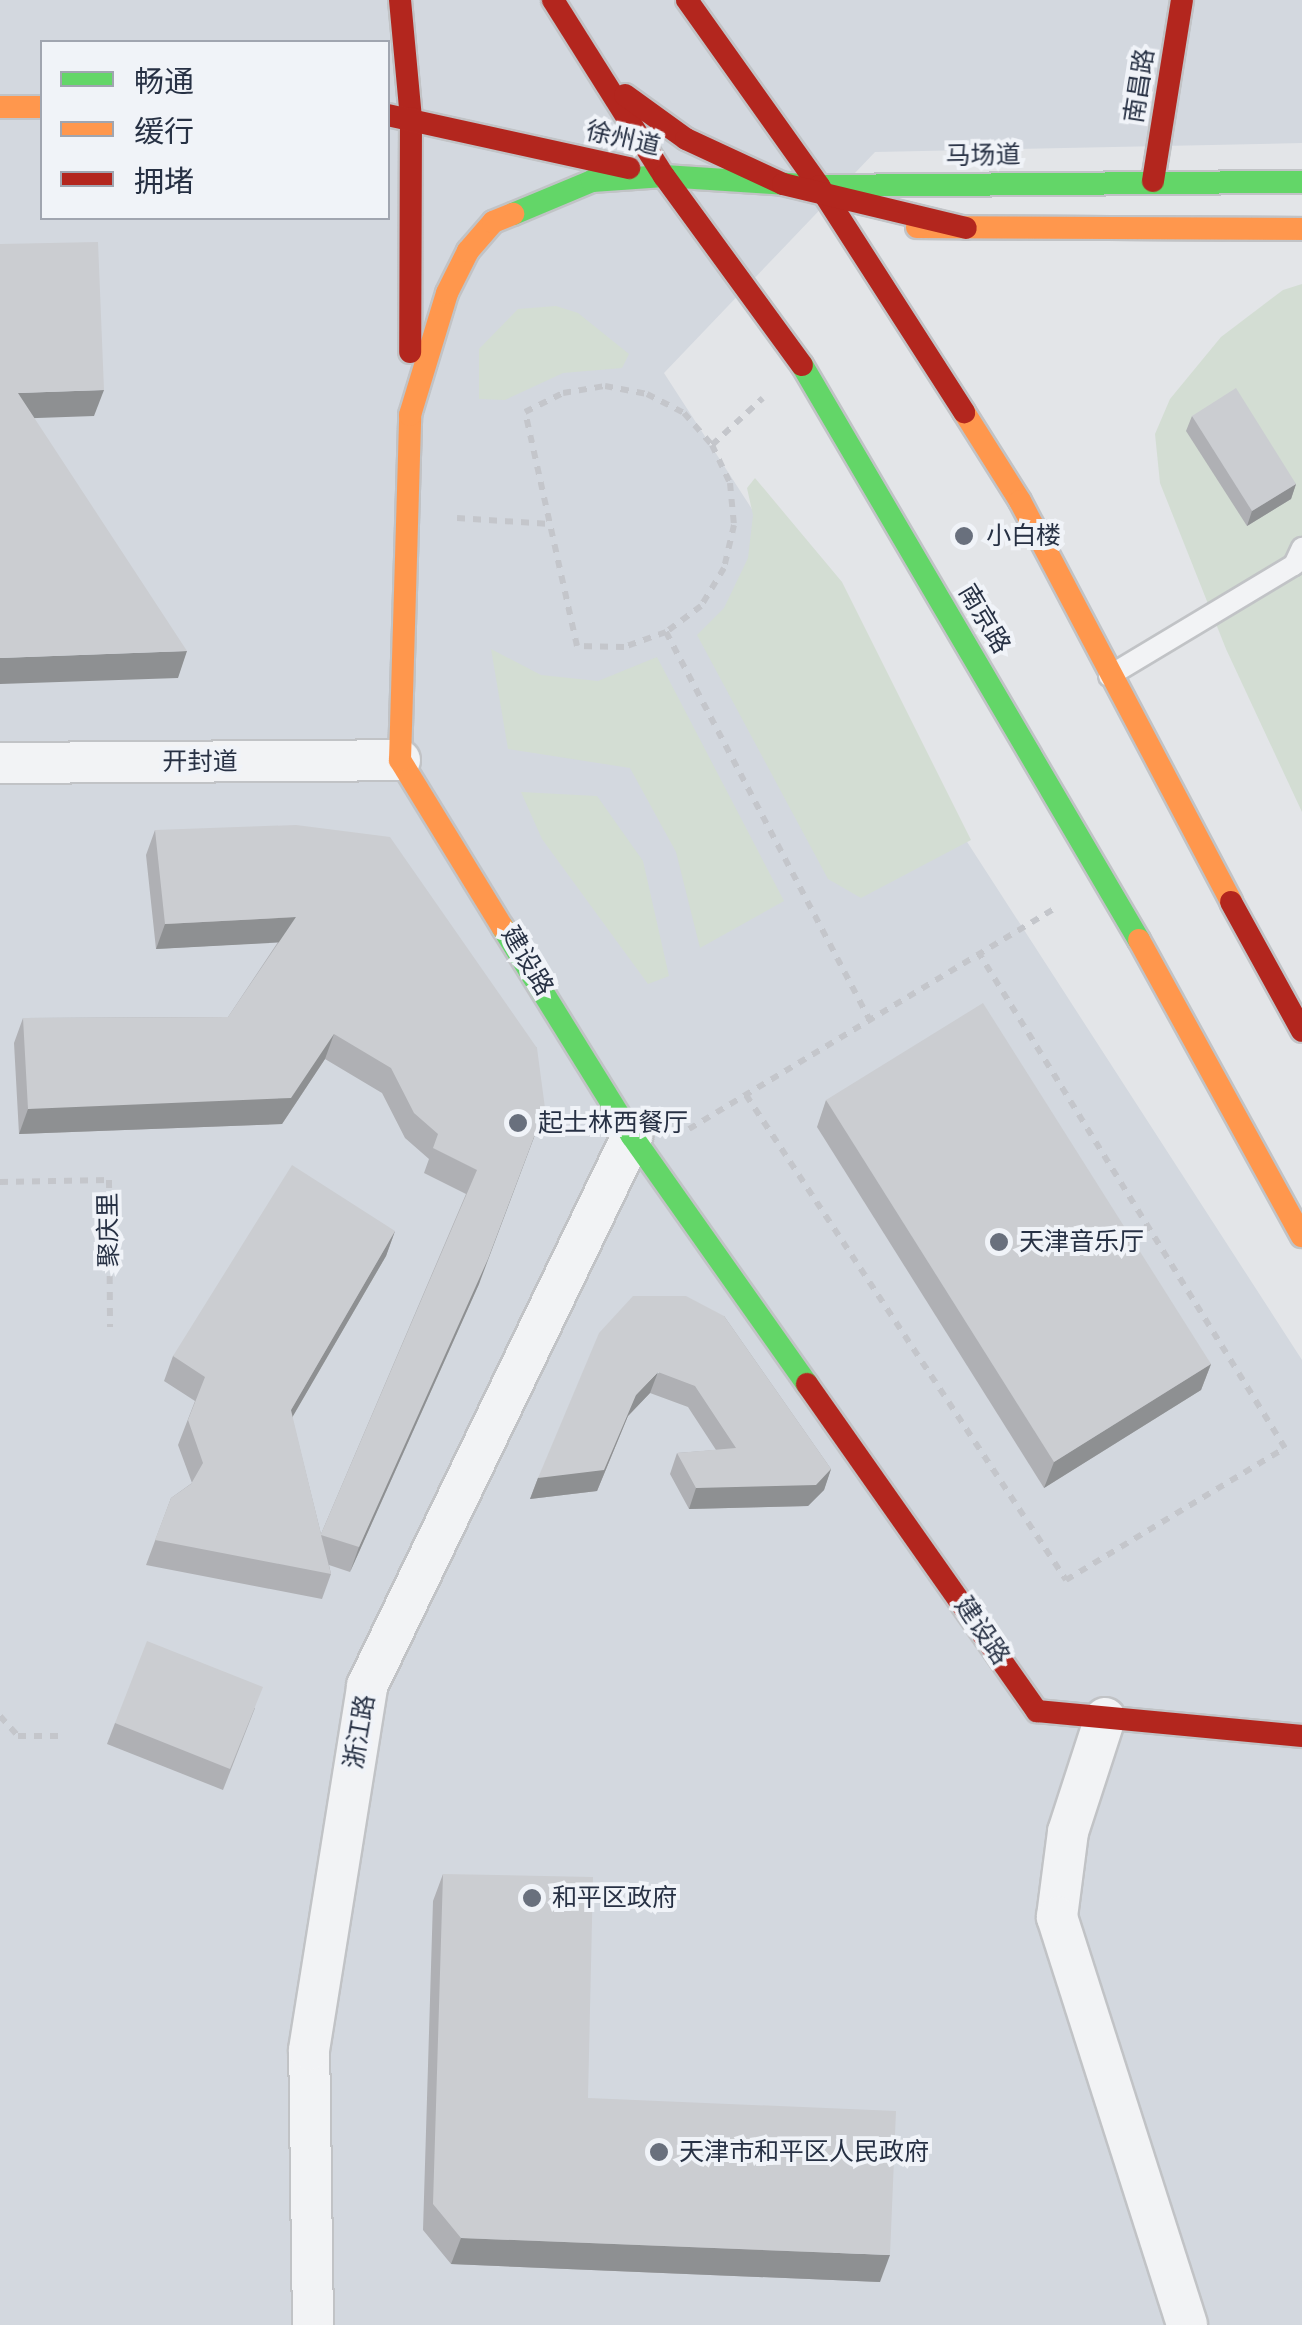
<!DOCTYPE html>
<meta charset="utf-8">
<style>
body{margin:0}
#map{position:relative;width:1302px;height:2325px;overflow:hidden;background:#e3e5e8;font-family:"DM Sans","Noto Sans SC",sans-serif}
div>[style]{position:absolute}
.built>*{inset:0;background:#d3d8df}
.green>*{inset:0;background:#d3ddd3}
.path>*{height:6px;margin-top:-3px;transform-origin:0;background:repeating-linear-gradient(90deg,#c4c6cb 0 8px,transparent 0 16px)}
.roads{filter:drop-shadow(2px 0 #c1c3c6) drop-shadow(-2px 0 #c1c3c6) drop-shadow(0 2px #c1c3c6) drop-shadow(0 -2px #c1c3c6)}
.lane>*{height:20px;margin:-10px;padding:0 10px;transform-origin:10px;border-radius:10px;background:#f2f3f5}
.street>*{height:40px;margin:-20px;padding:0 20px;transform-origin:20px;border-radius:20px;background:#f2f3f5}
.fast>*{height:22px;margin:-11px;padding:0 11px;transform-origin:11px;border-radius:11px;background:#63d668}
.slow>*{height:22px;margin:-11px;padding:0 11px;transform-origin:11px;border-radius:11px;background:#ff974d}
.jam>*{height:22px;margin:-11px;padding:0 11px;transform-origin:11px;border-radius:11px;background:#b3261e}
.wall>*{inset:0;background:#afb0b4}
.shaded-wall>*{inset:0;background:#8e9092}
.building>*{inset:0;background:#cbcdd1}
.dots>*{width:28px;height:28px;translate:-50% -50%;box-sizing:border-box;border:5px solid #f0f3f8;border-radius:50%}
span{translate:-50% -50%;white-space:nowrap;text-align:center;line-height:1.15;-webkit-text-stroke:8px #f0f3f8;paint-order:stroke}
.street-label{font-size:25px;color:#273144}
.poi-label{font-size:25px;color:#273144}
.left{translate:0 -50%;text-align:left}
.legend{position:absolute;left:40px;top:40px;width:350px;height:180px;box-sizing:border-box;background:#f0f3f8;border:2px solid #a0a5b0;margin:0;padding:12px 18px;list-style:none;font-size:30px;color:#273144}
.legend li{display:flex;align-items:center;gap:20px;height:50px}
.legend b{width:50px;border:2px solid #a0a5b0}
</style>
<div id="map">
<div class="built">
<i style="clip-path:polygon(evenodd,0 0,1302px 0,1302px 143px,875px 152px,664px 373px,1302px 1360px,1302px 2325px,0 2325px,0 0,42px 42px,388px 42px,388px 218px,42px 218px,42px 42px)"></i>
</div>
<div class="green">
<i style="clip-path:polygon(1302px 284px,1302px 812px,1226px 649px,1160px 483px,1155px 434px,1170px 399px,1221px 337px,1283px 290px)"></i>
<i style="clip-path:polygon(556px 306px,578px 313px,629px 354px,622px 368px,563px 373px,505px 400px,479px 399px,479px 349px,518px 309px)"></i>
<i style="clip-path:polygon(755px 478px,842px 582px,971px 840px,861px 898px,828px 879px,697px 635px,724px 608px,748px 558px,753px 515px,747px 488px)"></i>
<i style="clip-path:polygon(491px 649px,541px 675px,598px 681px,657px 657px,784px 901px,700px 948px,676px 852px,630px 768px,508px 749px)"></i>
<i style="clip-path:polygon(521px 792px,597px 796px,643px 861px,669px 976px,648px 984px,542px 839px)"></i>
</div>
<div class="path">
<i style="left:605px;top:386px;width:43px;rotate:10.8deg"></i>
<i style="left:647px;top:394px;width:42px;rotate:27.2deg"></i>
<i style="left:684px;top:413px;width:43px;rotate:48.8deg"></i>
<i style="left:712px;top:445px;width:42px;rotate:64.7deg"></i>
<i style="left:730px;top:483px;width:42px;rotate:84.6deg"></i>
<i style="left:734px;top:525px;width:44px;rotate:103.1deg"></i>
<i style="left:724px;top:568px;width:44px;rotate:121.2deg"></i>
<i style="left:701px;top:606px;width:44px;rotate:143.4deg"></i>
<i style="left:666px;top:632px;width:45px;rotate:160.3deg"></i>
<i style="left:624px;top:647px;width:47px;rotate:-178.8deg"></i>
<i style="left:577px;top:646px;width:240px;rotate:-102.5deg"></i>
<i style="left:525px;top:412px;width:42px;rotate:-26.6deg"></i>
<i style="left:563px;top:393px;width:43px;rotate:-9.5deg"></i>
<i style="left:712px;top:445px;width:69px;rotate:-42.7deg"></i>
<i style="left:457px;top:518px;width:93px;rotate:3.7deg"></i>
<i style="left:666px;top:632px;width:439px;rotate:62.3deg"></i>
<i style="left:746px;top:1095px;width:581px;rotate:56.58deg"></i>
<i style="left:1066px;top:1580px;width:256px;rotate:-31.1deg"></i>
<i style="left:1285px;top:1448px;width:580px;rotate:-121.74deg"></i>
<i style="left:689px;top:1129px;width:426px;rotate:-31.1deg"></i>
<i style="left:0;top:1182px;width:109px;rotate:-1.1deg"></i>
<i style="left:109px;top:1180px;width:147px;rotate:89.6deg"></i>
<i style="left:0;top:1716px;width:27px;rotate:48deg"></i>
<i style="left:18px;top:1736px;width:47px"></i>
</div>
<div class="roads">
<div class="lane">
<i style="left:1109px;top:676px;width:216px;rotate:-31deg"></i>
<i style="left:1294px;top:565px;width:19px;rotate:-65deg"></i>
</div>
<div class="street">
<i style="left:0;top:763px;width:400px;rotate:-0.4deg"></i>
<i style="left:1105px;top:1718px;width:120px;rotate:108deg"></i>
<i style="left:1068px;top:1832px;width:86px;rotate:97.4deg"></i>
<i style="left:1057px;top:1917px;width:428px;rotate:72.3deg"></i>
<i style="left:313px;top:2325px;width:275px;rotate:-90.8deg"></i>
<i style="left:309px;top:2050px;width:369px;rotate:-80.9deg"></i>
<i style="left:367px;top:1686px;width:611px;rotate:-64.27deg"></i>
</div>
<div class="fast">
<i style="left:513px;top:214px;width:86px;rotate:-22.7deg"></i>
<i style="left:592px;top:181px;width:72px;rotate:-4deg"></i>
<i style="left:664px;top:176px;width:155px;rotate:3.7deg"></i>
<i style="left:819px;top:186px;width:483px;rotate:-0.5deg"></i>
<i style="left:802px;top:365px;width:666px;rotate:59.63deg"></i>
<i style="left:503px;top:928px;width:245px;rotate:58.2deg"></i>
<i style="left:632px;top:1136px;width:304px;rotate:54.8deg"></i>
</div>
<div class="slow">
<i style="left:0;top:107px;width:42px"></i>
<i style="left:917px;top:227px;width:385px;rotate:0.3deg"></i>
<i style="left:964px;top:412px;width:105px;rotate:57.8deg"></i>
<i style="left:1020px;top:501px;width:453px;rotate:62.2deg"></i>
<i style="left:503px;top:928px;width:197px;rotate:-121.5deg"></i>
<i style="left:400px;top:760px;width:345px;rotate:-88.3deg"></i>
<i style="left:410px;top:415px;width:127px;rotate:-73.1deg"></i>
<i style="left:447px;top:293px;width:47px;rotate:-63.4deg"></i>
<i style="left:468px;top:251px;width:38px;rotate:-49deg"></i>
<i style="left:493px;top:222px;width:22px;rotate:-22deg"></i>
<i style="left:1139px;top:940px;width:338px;rotate:61.2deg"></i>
</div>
<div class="jam">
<i style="left:400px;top:0;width:119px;rotate:84.7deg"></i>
<i style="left:411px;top:118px;width:234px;rotate:90.2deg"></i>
<i style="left:553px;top:0;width:208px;rotate:57.8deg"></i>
<i style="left:664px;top:176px;width:234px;rotate:53.9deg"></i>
<i style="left:687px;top:0;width:228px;rotate:54.6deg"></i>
<i style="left:819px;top:186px;width:269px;rotate:57.3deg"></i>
<i style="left:625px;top:95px;width:75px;rotate:35.8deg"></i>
<i style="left:686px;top:139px;width:107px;rotate:24.9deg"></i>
<i style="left:783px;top:184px;width:188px;rotate:13.5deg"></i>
<i style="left:388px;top:115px;width:247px;rotate:12.4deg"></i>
<i style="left:1153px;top:181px;width:183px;rotate:-80.9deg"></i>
<i style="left:1231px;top:902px;width:147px;rotate:61.2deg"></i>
<i style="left:807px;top:1384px;width:400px;rotate:54.9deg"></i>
<i style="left:1037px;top:1711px;width:266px;rotate:5.4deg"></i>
</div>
</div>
<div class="wall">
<i style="clip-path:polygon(1192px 416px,1296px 484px,1291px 499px,1247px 526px,1186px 431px)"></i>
<i style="clip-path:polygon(155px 830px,537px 1048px,479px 1284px,350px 1572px,329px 1565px,331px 1574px,322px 1599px,146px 1565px,171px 1498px,192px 1483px,178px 1445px,195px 1401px,164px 1381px,173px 1356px,395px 1231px,386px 1256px,292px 1417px,321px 1534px,466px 1194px,424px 1173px,429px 1159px,405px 1138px,382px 1093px,325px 1059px,282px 1124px,19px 1134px,14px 1043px,23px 1018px,228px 1017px,278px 942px,156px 949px,146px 855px)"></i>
<i style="clip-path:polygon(826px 1100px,1211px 1364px,1201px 1390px,1044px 1488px,817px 1127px)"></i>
<i style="clip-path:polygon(724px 1316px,831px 1469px,824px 1490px,808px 1506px,689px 1509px,670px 1474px,677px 1453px,716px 1450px,688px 1407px,650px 1393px,628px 1416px,597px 1491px,530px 1499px,538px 1478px)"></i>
<i style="clip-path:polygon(255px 1708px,223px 1790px,107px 1744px,115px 1723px)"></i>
<i style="clip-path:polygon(443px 1874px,588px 2098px,880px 2282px,451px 2264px,423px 2230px,433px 1901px)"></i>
</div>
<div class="shaded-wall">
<i style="clip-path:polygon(104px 390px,94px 416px,9px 419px,18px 393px)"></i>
<i style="clip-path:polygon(1296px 484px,1291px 499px,1247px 526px,1252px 511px)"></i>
<i style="clip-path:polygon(187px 651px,178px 678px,0 684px,0 658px)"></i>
<i style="clip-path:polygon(296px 917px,287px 942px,156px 949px,165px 924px)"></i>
<i style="clip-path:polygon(334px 1034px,325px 1059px,282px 1124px,19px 1134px,28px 1109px)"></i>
<i style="clip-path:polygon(545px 1108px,479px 1284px,350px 1572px,359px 1547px)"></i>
<i style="clip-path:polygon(395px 1231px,386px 1256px,282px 1435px,291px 1410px)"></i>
<i style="clip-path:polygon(1211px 1364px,1201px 1390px,1044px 1488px,1054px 1462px)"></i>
<i style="clip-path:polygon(658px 1372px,650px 1393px,628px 1416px,597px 1491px,530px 1499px,538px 1478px,636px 1395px)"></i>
<i style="clip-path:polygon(831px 1469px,824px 1490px,808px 1506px,689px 1509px,696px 1488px)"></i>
<i style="clip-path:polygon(461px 2238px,890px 2255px,880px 2282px,451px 2264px)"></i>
</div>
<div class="building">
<i style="clip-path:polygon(98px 242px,104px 390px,18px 393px,187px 651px,0 658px,0 244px)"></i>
<i style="clip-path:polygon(1236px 388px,1296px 484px,1252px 511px,1192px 416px)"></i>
<i style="clip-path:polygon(296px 825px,390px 837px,537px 1048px,545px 1108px,488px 1259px,359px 1547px,321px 1535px,331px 1574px,155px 1540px,171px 1498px,191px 1484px,203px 1463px,188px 1420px,205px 1377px,173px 1356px,292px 1165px,395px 1231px,291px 1410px,321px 1534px,477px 1170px,433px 1148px,438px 1134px,414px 1113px,391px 1068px,334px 1034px,291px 1098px,28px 1109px,23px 1018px,228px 1017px,296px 917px,165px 924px,155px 830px)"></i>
<i style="clip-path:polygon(983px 1003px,1211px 1364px,1054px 1462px,826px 1100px)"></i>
<i style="clip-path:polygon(633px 1296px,686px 1296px,724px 1316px,831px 1469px,816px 1485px,696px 1488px,677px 1453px,736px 1448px,695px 1386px,658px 1372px,636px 1395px,604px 1470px,538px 1478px,599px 1333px)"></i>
<i style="clip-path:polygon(147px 1641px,263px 1687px,230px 1769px,115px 1723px)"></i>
<i style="clip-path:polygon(443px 1874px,593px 1877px,588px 2098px,896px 2111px,890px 2255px,461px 2238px,433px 2204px)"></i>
</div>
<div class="dots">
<i style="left:964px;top:536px;background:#69707d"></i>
<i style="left:518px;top:1123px;background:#69707d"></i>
<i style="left:999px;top:1242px;background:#69707d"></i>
<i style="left:532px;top:1898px;background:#69707d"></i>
<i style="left:659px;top:2152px;background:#69707d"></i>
</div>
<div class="street-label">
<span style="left:1140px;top:86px;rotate:-81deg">南昌路</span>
<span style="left:623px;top:139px;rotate:13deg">徐州道</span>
<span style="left:983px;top:156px;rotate:-1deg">马场道</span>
<span style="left:984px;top:619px;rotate:59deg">南京路</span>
<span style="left:200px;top:762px">开封道</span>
<span style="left:527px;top:961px;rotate:59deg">建设路</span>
<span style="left:109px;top:1230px;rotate:-91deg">聚庆里</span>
<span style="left:982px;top:1631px;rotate:56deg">建设路</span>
<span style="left:360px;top:1732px;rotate:-80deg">浙江路</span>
</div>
<div class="poi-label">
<span class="left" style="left:986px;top:536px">小白楼</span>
<span class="left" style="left:538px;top:1123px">起士林西餐厅</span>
<span class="left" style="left:1019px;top:1242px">天津音乐厅</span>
<span class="left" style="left:552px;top:1898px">和平区政府</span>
<span class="left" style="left:679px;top:2152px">天津市和平区人民政府</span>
</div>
<ul class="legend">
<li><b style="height:12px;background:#63d668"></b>畅通</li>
<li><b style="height:12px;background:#ff974d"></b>缓行</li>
<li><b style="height:12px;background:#b3261e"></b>拥堵</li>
</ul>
</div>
